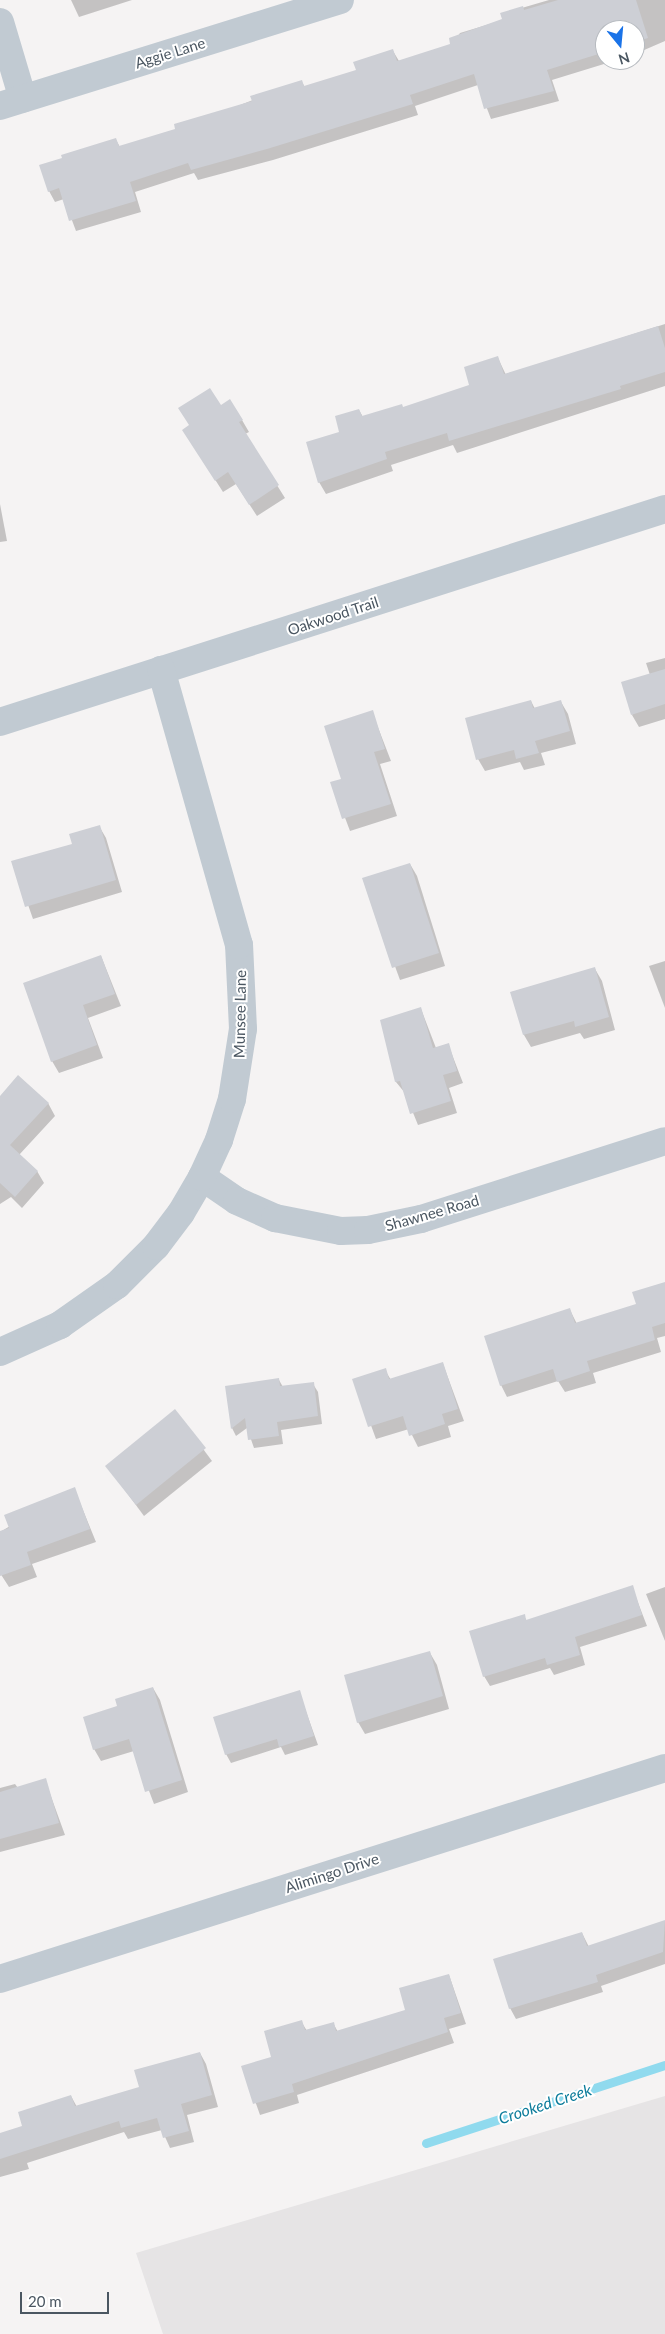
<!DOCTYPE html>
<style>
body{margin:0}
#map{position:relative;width:665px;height:2334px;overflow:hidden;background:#f5f3f3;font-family:Lato,sans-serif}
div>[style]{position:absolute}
.education>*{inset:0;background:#e6e4e5}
.shadow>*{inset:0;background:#0003}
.stream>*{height:9px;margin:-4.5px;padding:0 4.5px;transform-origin:4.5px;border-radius:4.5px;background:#90daee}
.building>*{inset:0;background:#cdcfd5}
.minor>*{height:28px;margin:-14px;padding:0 14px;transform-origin:14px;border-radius:14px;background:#c1cad2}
span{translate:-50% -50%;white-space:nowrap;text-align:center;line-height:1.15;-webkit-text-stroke:4px #fff;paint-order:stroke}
.street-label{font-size:15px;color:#4a5661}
.water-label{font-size:16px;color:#0c7c9b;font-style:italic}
.north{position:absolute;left:595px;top:20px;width:50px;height:50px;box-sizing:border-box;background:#fff;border:1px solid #b7bbc0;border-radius:50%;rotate:163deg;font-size:14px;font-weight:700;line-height:20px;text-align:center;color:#4a5661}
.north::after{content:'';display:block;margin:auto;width:18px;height:22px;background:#1a73e8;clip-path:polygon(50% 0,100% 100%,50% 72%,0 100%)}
.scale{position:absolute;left:20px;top:2292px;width:89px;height:22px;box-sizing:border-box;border:2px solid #4a5661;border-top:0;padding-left:6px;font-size:15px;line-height:18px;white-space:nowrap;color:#4a5661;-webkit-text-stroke:4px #fff;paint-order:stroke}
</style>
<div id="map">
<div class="education">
<i style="clip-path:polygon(665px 2096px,665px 2334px,163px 2334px,136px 2253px)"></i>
</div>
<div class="shadow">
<i style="clip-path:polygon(71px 0,132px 0,79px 17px)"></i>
<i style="clip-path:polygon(549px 0,665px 0,665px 41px,635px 54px,635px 30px,605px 30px,605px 60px,617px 60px,552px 80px,559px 101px,491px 119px,478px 85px,415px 106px,418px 115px,273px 160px,198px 180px,194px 173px,135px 192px,141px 212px,76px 231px,64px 199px,55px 202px,49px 191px,116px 140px,120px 147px,177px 130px,301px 81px,305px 87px,357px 71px,393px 51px,399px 61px,452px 45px,460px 33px,503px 20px,501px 14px)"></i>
<i style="clip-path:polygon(665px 324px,665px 386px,457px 453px,453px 445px,391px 465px,393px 471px,326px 494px,319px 482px,341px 433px,359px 410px,363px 417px,403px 408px,471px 386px,498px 358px,506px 375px)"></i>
<i style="clip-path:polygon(221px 406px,242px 420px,249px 432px,245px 434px,285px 498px,257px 516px,236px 484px,223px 492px,191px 442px,190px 425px)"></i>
<i style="clip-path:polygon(0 504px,7px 541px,0 542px)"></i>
<i style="clip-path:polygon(665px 658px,665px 719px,639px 727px,632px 715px,650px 675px,646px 663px)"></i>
<i style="clip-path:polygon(531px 701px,535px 709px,561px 702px,568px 714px,576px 744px,541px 753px,545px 765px,524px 770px,520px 762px,485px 771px,478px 759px)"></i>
<i style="clip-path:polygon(372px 712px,391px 761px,380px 764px,397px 816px,350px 831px,332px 783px,343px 780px)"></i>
<i style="clip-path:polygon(99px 826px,106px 838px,122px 892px,33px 919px,13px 862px,73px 845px)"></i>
<i style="clip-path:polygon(410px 864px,417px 876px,445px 966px,400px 980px,363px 879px)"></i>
<i style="clip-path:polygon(101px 956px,121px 1006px,88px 1018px,103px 1058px,59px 1073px,52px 1061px)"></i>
<i style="clip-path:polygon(665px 961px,665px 1008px,649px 966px)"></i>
<i style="clip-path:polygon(595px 969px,602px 981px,615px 1030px,584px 1039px,580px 1033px,531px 1047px,524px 1035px,512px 992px)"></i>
<i style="clip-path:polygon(421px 1009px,436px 1048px,448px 1044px,463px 1083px,449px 1088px,457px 1113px,418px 1125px,405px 1093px,396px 1082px,382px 1021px)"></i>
<i style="clip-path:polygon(0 1098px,48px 1103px,55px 1116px,19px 1155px,37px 1171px,44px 1183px,22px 1208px,11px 1197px,0 1204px)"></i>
<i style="clip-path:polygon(665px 1283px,665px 1336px,657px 1338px,661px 1352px,593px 1373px,596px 1383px,565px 1392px,558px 1381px,507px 1397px,501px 1385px,570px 1310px,577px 1324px,638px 1305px)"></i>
<i style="clip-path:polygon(443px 1364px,464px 1421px,448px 1426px,451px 1437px,418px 1447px,409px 1429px,376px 1439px,354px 1379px,385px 1370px,391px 1380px)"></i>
<i style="clip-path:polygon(279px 1380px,283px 1387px,313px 1384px,318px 1392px,322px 1424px,281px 1430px,283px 1444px,254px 1448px,247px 1428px,236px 1436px,232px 1428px,226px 1387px)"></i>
<i style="clip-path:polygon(175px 1411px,212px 1461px,144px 1516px,107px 1466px)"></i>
<i style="clip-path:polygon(74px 1488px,96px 1542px,32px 1564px,37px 1577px,9px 1587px,0 1573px,0 1532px)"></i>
<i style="clip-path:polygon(632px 1587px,647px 1626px,580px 1647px,585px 1665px,554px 1675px,550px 1668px,490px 1686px,484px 1676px,524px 1616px,527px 1621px)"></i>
<i style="clip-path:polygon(665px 1587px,665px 1641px,646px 1594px)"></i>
<i style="clip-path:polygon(430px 1653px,437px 1665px,449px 1709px,365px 1734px,358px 1722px)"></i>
<i style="clip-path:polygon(153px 1688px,160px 1700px,188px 1792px,154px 1804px,134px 1751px,101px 1761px,94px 1749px,119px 1706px)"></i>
<i style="clip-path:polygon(299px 1692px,318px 1745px,285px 1755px,281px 1747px,231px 1763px,226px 1754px)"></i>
<i style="clip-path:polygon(45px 1780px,65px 1835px,0 1852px,0 1788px,15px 1784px,18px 1788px)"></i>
<i style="clip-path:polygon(665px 1921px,665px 1964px,601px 1986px,603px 1992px,516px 2019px,510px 2008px,582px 1933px,589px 1947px)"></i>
<i style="clip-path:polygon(449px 1975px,466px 2024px,449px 2029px,454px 2043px,297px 2095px,299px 2103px,260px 2115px,243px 2067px,273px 2058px,301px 2021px,307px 2031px,333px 2023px,338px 2032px,407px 2011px)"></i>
<i style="clip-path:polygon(200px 2053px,206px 2064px,218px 2107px,187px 2115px,194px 2142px,170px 2148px,162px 2130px,128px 2139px,124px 2132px,27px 2163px,29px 2169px,0 2177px,0 2134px,24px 2127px,71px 2096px,77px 2107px,140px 2088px)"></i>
</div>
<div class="stream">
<i style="left:426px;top:2143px;width:251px;rotate:-18.1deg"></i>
</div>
<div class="building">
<i style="clip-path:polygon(558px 0,636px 0,648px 38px,635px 42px,635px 30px,605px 30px,605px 52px,547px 70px,554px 91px,484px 109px,474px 74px,410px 95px,413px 104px,267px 149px,191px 170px,188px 163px,130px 182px,136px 201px,69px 221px,59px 188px,48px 192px,39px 165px,62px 158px,61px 155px,116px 138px,119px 146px,175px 129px,174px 124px,252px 101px,250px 96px,302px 80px,304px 86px,356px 70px,353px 62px,393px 49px,397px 61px,450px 44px,449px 38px,502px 19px,500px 13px,523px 6px,524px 10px)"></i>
<i style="clip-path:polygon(658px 326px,665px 348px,665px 372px,620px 386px,621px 389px,449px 441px,447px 433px,385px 452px,387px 459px,318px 483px,306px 442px,339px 432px,335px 416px,359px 409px,362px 416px,402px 404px,403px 407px,469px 385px,464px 367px,498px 356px,504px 374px)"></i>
<i style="clip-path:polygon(210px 388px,221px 405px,230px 399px,243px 420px,239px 422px,279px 485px,249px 505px,228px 472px,215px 481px,182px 430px,189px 425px,178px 408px)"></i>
<i style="clip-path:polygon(665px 669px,665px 704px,631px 715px,621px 682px)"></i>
<i style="clip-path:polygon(531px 700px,533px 708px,561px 700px,570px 731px,535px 741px,539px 753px,516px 759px,514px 750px,476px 760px,465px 718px)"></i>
<i style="clip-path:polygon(373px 710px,385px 749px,374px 752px,391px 804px,342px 819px,330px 782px,341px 779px,324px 726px)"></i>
<i style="clip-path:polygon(100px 825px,116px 880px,25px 907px,11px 861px,72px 844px,69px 834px)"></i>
<i style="clip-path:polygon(410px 863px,439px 953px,392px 968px,362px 878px)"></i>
<i style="clip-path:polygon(101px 955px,115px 994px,83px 1005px,97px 1045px,51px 1062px,23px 983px)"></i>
<i style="clip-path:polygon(595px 967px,609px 1017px,575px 1027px,574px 1021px,523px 1035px,510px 992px)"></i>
<i style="clip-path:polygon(421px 1007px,433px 1048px,449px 1043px,457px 1071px,443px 1075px,451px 1101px,410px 1114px,400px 1081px,395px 1082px,380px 1020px)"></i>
<i style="clip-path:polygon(18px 1075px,49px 1103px,10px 1145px,38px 1171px,15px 1197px,0 1183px,0 1096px)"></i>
<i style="clip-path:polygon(665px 1282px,665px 1323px,652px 1327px,655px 1340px,587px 1361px,590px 1371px,557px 1382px,553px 1369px,500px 1386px,484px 1336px,570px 1308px,575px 1323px,636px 1304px,632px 1292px)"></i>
<i style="clip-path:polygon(443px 1362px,458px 1409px,442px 1414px,445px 1424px,409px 1436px,403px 1416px,368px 1427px,352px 1379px,386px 1368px,389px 1379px)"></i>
<i style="clip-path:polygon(279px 1378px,280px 1386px,314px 1382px,318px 1416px,277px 1422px,279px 1436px,248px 1440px,245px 1418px,231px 1429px,225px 1386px)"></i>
<i style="clip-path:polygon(175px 1409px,206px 1448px,136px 1505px,105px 1466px)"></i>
<i style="clip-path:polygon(75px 1487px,90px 1529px,27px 1552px,31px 1565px,0 1576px,0 1531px,9px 1528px,4px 1515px)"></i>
<i style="clip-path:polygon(633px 1585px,642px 1615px,575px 1637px,580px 1655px,547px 1665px,545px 1658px,483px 1677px,469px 1631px,525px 1614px,526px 1620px)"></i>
<i style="clip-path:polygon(430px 1651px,443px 1696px,357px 1723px,344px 1675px)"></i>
<i style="clip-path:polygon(153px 1687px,182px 1780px,145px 1792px,129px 1739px,93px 1750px,83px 1717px,117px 1706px,115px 1699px)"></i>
<i style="clip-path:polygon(300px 1690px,314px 1736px,279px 1747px,277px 1739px,225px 1755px,213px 1717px)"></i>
<i style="clip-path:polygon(46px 1778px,59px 1823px,0 1839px,0 1792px)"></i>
<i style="clip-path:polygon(665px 1920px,663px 1952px,596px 1975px,598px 1982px,509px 2009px,493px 1959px,582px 1932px,587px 1946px)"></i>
<i style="clip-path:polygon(449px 1974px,461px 2013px,444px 2018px,448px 2032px,292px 2084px,294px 2092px,253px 2104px,241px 2066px,271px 2057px,264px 2031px,302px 2020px,305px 2030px,334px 2022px,336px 2031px,405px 2010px,399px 1988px)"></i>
<i style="clip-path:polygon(200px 2052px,212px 2095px,181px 2104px,189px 2131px,163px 2138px,157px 2118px,121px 2128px,119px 2121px,0 2159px,0 2133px,22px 2126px,18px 2112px,71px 2095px,75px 2106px,139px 2087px,134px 2070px)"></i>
</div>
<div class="minor">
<i style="left:0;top:22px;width:80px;rotate:73.4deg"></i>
<i style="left:0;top:106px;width:356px;rotate:-17.3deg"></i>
<i style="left:0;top:722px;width:698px;rotate:-17.76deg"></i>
<i style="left:202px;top:1177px;width:42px;rotate:34.4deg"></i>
<i style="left:237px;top:1201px;width:42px;rotate:24.1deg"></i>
<i style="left:275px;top:1218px;width:67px;rotate:11.1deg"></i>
<i style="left:341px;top:1231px;width:27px;rotate:-2deg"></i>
<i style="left:368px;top:1230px;width:54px;rotate:-11.7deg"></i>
<i style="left:421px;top:1219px;width:256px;rotate:-17.7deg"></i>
<i style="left:0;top:1352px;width:66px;rotate:-24.2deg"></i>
<i style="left:60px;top:1325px;width:70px;rotate:-35.1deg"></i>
<i style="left:117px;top:1285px;width:55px;rotate:-45deg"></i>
<i style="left:156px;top:1246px;width:41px;rotate:-52.9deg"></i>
<i style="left:181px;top:1213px;width:42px;rotate:-59.7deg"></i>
<i style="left:202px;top:1177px;width:41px;rotate:-65.3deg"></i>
<i style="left:219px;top:1140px;width:43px;rotate:-72.4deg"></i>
<i style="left:232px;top:1099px;width:71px;rotate:-81.1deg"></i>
<i style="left:243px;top:1029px;width:84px;rotate:-92.7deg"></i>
<i style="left:239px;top:945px;width:286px;rotate:-105.8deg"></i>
<i style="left:0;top:1979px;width:698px;rotate:-17.6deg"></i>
</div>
<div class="street-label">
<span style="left:170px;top:53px;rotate:-17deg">Aggie Lane</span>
<span style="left:333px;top:616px;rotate:-18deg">Oakwood Trail</span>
<span style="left:240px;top:1014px;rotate:-89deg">Munsee Lane</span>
<span style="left:432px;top:1213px;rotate:-16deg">Shawnee Road</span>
<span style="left:332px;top:1873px;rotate:-18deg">Alimingo Drive</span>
</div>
<div class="water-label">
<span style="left:545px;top:2104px;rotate:-18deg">Crooked Creek</span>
</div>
<div class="north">N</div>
<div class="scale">20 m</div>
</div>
